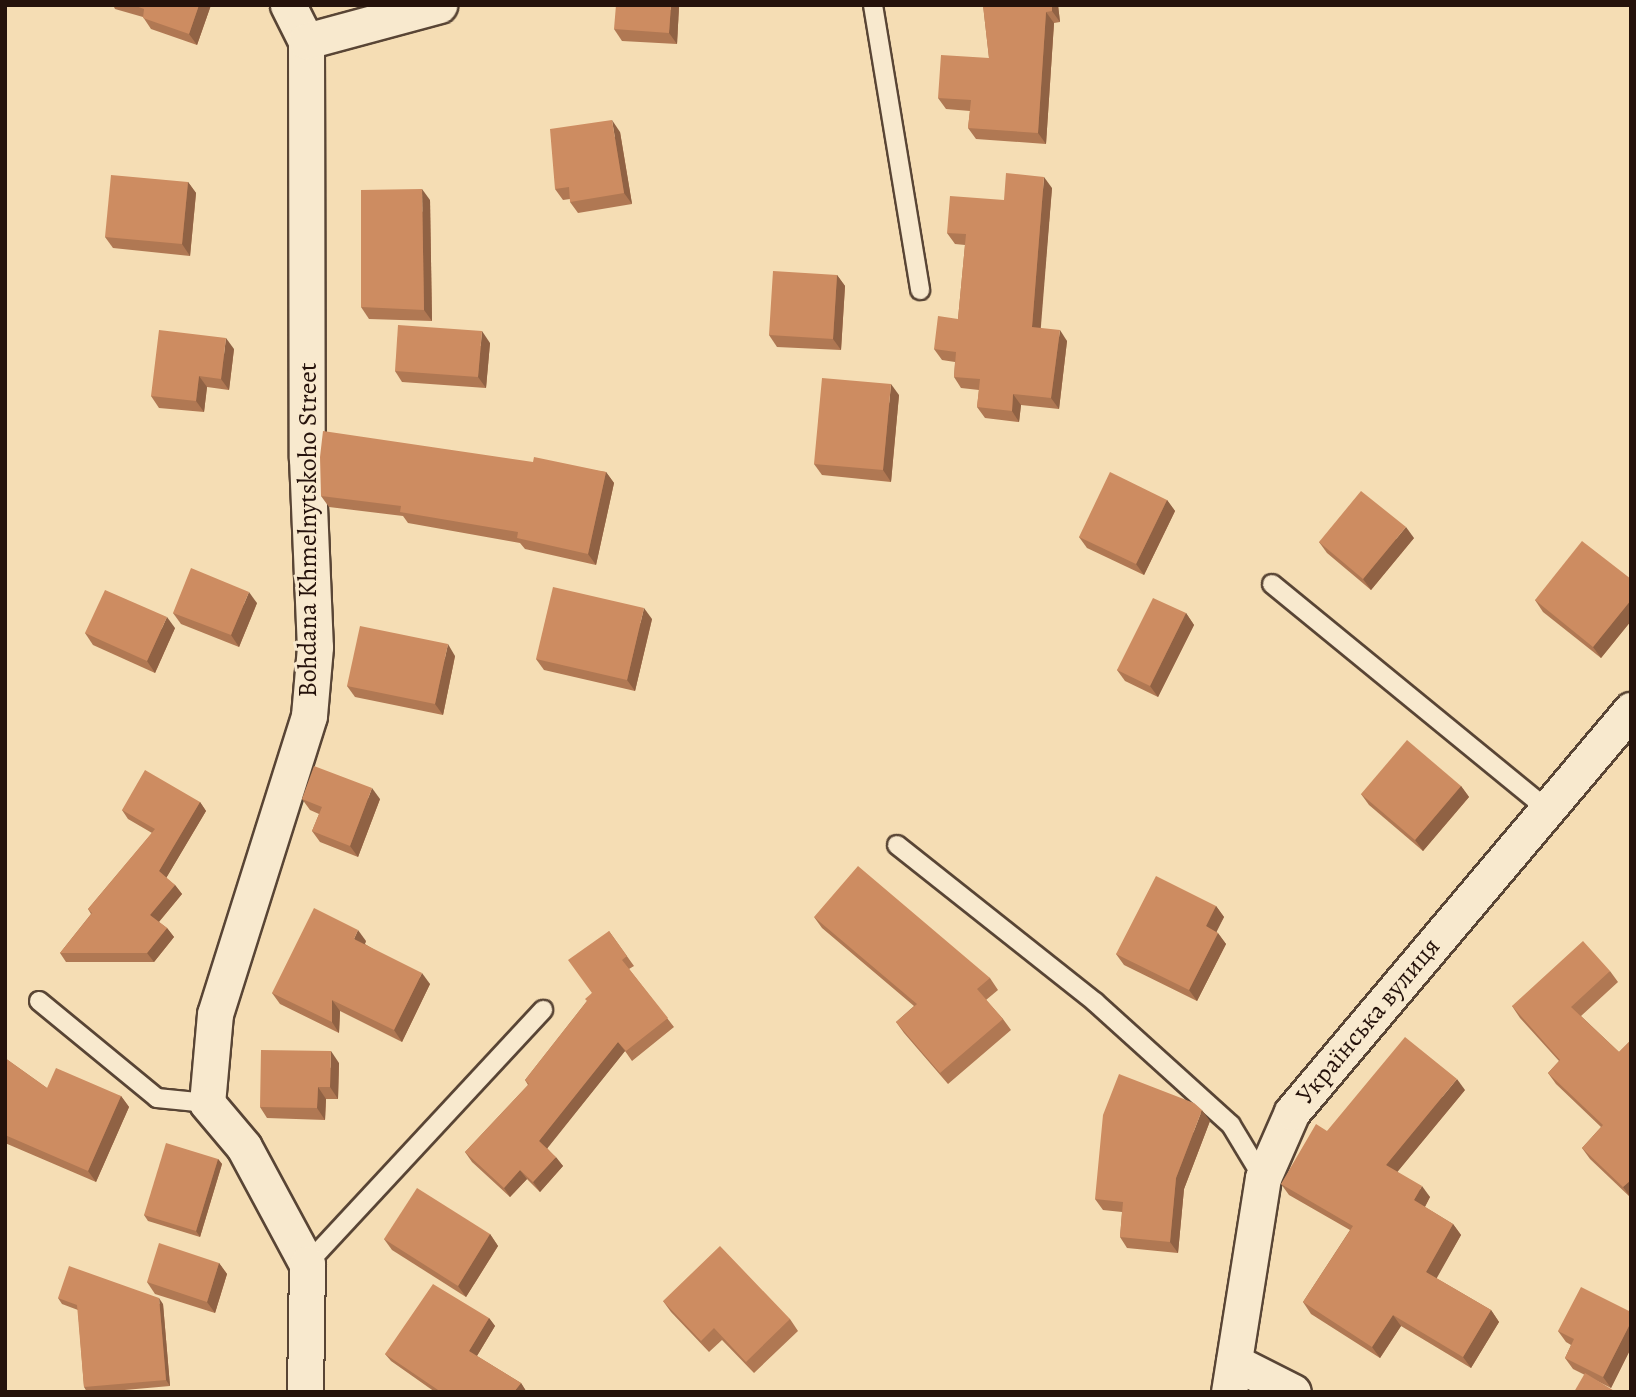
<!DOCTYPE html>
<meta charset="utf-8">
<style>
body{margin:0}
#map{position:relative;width:1636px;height:1397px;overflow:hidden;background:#f5ddb4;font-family:Alegreya,serif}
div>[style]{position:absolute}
.roads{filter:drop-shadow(2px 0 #594535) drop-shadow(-2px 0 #594535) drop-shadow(0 2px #594535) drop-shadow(0 -2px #594535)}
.lane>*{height:18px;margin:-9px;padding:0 9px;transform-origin:9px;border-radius:9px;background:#f8e9ce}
.street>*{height:35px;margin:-17.5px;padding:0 17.5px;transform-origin:17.5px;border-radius:17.5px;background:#f8e9ce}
.wall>*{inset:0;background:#b07853}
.shaded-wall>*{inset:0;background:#906244}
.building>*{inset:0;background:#cd8c61}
span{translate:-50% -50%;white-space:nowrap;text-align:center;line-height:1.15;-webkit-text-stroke:6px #f8e9ce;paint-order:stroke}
.street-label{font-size:26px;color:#25120b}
.frame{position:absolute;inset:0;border:7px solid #25120b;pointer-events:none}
</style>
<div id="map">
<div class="roads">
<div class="lane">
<i style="left:873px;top:5px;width:289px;rotate:80.6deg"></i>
<i style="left:1272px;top:584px;width:355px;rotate:39.3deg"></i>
<i style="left:897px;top:845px;width:253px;rotate:38.4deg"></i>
<i style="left:1095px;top:1002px;width:183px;rotate:42.1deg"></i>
<i style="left:1231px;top:1125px;width:62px;rotate:58.9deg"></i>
<i style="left:39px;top:1001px;width:153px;rotate:39.4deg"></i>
<i style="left:157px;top:1098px;width:50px;rotate:5.7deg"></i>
<i style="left:307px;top:1264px;width:347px;rotate:-47.1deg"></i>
</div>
<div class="street">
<i style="left:288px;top:5px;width:40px;rotate:63.4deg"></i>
<i style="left:306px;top:41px;width:417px;rotate:89.9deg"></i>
<i style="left:307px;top:458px;width:189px;rotate:87.6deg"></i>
<i style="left:315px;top:647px;width:69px;rotate:95deg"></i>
<i style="left:309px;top:716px;width:312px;rotate:107.5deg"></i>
<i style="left:215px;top:1014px;width:89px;rotate:95.1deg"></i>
<i style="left:207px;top:1103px;width:57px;rotate:49.9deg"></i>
<i style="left:244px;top:1147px;width:133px;rotate:61.7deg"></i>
<i style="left:307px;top:1264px;width:128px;rotate:90.9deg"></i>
<i style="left:306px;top:41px;width:138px;rotate:-15.1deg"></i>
<i style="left:1234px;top:1362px;width:66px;rotate:27deg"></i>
<i style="left:1229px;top:1392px;width:217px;rotate:-81deg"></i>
<i style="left:1263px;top:1178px;width:72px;rotate:-66.3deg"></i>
<i style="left:1292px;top:1112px;width:526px;rotate:-49.86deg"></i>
</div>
</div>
<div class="wall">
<i style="clip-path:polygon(113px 5px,211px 5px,197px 45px,151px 29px,143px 17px,115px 9px)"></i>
<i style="clip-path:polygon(983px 5px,1058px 5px,1060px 22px,1054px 23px,1046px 144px,976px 139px,968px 128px,970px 111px,946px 109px,938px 98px,989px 58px)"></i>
<i style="clip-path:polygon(679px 7px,677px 44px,622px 41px,614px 29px)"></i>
<i style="clip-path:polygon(620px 132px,632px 204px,578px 213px,570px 202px,570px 199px,563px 200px,555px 189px)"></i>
<i style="clip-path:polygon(188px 182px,196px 193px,190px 256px,113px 248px,105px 237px)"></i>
<i style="clip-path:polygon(1052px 188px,1040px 328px,1067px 341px,1059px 409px,1021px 405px,1019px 422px,985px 418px,977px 407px,979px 390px,961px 388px,954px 377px,955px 362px,942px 360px,934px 349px,958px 319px,965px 245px,955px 244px,947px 233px,1004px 200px)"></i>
<i style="clip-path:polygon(430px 200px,432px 321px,369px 319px,361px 307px)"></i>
<i style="clip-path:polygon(837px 275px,845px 286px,841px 350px,777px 347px,769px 335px)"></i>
<i style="clip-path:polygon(490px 343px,486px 388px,402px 382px,395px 371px)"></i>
<i style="clip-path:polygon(234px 349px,229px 390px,207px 387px,204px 412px,159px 408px,151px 396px)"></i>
<i style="clip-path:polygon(899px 395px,891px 482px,822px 475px,814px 464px)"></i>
<i style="clip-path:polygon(533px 462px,606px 472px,614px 483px,596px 565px,525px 549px,520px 543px,408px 523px,403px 516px,329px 507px,321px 496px)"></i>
<i style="clip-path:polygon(1167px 500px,1175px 511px,1144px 575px,1087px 548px,1079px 537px)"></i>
<i style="clip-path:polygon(1414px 538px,1371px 590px,1327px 553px,1319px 542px)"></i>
<i style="clip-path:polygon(1631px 579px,1631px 621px,1601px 658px,1543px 612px,1535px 600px)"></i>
<i style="clip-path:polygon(257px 603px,239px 647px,181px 624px,173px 613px)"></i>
<i style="clip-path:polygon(1186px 613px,1194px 625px,1158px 697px,1125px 681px,1117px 670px)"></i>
<i style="clip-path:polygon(652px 619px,635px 691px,544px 670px,536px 659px)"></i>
<i style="clip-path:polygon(175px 628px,155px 673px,93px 645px,85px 633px)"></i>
<i style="clip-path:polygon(455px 656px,443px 715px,355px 697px,347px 686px)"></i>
<i style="clip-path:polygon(1461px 786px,1469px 797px,1423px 851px,1369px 805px,1361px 794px)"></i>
<i style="clip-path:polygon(302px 799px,380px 799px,358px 857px,320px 842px,312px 831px,319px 814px,310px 810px)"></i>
<i style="clip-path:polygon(200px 802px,206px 811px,166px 878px,175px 885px,182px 894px,159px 922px,167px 928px,174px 937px,154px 962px,66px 962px,60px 953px,91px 914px,88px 909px,152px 833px,128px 819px,122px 810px)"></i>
<i style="clip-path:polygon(1216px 906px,1224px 917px,1216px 931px,1226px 944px,1197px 1001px,1124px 965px,1116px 954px)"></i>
<i style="clip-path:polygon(814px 917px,990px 978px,998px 990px,986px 1000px,1003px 1019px,1011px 1030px,948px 1084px,904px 1033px,896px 1022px,914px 1006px,822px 928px)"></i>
<i style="clip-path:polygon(609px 931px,634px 966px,629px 969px,674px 1027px,632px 1061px,625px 1051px,547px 1148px,563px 1166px,540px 1192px,527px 1179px,510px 1197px,472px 1162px,465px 1152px,528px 1085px,525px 1080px,587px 1001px,592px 993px)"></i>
<i style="clip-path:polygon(366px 941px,365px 944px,430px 984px,402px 1042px,340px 1011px,339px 1033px,280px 1004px,272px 993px)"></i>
<i style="clip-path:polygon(1610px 971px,1618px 982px,1581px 1016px,1619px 1052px,1631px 1040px,1631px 1198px,1590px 1159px,1582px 1148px,1601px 1127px,1556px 1084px,1548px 1073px,1559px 1061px,1520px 1018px,1512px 1006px)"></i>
<i style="clip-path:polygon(5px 1058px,47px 1088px,121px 1096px,129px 1107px,96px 1182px,5px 1143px)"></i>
<i style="clip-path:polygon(339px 1063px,338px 1099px,326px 1099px,325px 1120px,267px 1118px,260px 1107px)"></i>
<i style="clip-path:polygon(1465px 1090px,1397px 1172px,1430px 1197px,1425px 1207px,1453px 1224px,1461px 1235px,1436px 1278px,1491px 1310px,1499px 1322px,1471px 1368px,1401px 1326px,1380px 1358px,1311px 1314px,1303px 1302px,1350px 1230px,1289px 1195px,1281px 1184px,1327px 1131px)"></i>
<i style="clip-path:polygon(1210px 1121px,1184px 1189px,1178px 1253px,1127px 1248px,1120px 1237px,1122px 1212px,1103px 1210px,1095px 1199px)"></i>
<i style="clip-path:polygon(218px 1159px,222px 1164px,200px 1237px,148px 1221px,144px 1215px)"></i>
<i style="clip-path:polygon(490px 1234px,498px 1246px,466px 1297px,392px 1250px,384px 1239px)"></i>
<i style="clip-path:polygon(219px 1263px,227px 1274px,215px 1313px,155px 1294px,147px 1282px)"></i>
<i style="clip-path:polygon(58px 1298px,163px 1304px,170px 1386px,102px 1392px,87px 1392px,84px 1387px,78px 1310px,62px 1304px)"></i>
<i style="clip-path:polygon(663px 1301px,790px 1319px,798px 1331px,754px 1373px,722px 1340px,709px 1352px,671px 1312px)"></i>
<i style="clip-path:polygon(1631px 1312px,1631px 1348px,1611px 1388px,1573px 1369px,1565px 1358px,1571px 1345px,1566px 1342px,1558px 1331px)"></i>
<i style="clip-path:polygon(489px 1318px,495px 1326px,477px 1356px,521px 1383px,526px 1391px,525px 1392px,435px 1392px,391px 1361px,385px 1354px)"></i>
</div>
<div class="shaded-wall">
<i style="clip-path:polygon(199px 5px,211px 5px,197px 45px,189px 34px)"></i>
<i style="clip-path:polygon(671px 5px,678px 5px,679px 7px,677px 44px,669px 33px)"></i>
<i style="clip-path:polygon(1052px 5px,1058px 5px,1060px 22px,1052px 11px)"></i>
<i style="clip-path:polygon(1046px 12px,1054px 23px,1046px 144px,1038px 133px)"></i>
<i style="clip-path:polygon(612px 120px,620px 132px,632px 204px,624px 193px)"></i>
<i style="clip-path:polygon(1044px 177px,1052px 188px,1040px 338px,1032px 327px)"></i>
<i style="clip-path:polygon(188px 182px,196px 193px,190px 256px,182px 244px)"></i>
<i style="clip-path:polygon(422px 189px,430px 200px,432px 321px,424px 310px)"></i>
<i style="clip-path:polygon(837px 275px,845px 286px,841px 350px,833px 339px)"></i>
<i style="clip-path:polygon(1060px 330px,1067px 341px,1059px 409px,1051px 398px)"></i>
<i style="clip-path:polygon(482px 331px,490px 343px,486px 388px,478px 377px)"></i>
<i style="clip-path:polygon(226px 338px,234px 349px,229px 390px,221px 379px)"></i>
<i style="clip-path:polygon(199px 376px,207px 387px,204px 412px,196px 401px)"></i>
<i style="clip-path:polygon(891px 384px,899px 395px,891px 482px,883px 470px)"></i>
<i style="clip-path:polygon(1013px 394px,1021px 405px,1019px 422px,1012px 411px)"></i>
<i style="clip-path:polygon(606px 472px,614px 483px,596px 565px,588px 554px)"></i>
<i style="clip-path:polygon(1167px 500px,1175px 511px,1144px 575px,1136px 564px)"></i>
<i style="clip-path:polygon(1406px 527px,1414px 538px,1371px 590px,1363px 579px)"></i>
<i style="clip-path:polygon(249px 592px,257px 603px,239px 647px,231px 635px)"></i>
<i style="clip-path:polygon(1631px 600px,1631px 621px,1601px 658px,1593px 647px)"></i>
<i style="clip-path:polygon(644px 608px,652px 619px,635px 691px,627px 680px)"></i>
<i style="clip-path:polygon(1186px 613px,1194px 625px,1158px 697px,1150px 686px)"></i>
<i style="clip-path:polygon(167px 617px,175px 628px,155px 673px,147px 661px)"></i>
<i style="clip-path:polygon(448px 644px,455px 656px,443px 715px,435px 704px)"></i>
<i style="clip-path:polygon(1461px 786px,1469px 797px,1423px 851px,1415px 840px)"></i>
<i style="clip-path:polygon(372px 788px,380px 799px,358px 857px,350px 846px)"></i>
<i style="clip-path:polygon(200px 802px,206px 811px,165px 880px,159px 871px)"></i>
<i style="clip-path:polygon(175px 885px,182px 894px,157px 924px,150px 915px)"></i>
<i style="clip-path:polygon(1216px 906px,1224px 917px,1214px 937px,1206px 926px)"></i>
<i style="clip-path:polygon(167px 928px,174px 937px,154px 962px,147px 953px)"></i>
<i style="clip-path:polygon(358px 930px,366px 941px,362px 950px,354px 939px)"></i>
<i style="clip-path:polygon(1218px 933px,1226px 944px,1197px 1001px,1189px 990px)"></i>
<i style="clip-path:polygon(422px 973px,430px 984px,402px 1042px,394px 1030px)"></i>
<i style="clip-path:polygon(332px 1000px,340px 1011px,339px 1033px,332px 1022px)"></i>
<i style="clip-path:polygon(618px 1042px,625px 1051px,546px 1150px,539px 1141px)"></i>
<i style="clip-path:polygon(331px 1051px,339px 1063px,338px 1099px,330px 1087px)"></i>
<i style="clip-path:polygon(1457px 1079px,1465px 1090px,1394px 1176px,1386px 1165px)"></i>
<i style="clip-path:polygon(318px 1087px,326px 1099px,325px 1120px,317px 1108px)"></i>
<i style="clip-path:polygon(121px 1096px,129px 1107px,96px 1182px,88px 1171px)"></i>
<i style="clip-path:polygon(1202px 1110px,1210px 1121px,1184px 1189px,1178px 1253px,1170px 1242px,1176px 1178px)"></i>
<i style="clip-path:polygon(556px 1157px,563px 1166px,540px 1192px,533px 1182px)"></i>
<i style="clip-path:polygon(218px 1159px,222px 1164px,200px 1237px,196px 1231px)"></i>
<i style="clip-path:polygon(520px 1170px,527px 1179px,510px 1197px,504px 1188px)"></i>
<i style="clip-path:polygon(1631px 1180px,1631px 1198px,1623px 1187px)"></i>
<i style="clip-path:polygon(1422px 1186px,1430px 1197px,1422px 1212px,1414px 1200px)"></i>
<i style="clip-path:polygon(1453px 1224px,1461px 1235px,1434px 1283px,1426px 1272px)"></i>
<i style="clip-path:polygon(490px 1234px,498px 1246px,466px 1297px,458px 1286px)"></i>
<i style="clip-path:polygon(219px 1263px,227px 1274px,215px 1313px,207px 1302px)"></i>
<i style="clip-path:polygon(159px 1298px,163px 1304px,170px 1386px,166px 1380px)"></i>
<i style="clip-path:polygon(1491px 1310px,1499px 1322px,1471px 1368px,1463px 1357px)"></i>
<i style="clip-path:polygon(1393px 1315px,1401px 1326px,1380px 1358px,1372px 1347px)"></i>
<i style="clip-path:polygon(489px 1318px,495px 1326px,475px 1359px,469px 1351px)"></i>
<i style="clip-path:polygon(1631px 1322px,1631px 1348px,1611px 1388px,1603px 1377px)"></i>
<i style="clip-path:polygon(521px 1383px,526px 1391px,525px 1392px,514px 1392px)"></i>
</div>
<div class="building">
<i style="clip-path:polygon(133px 5px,199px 5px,189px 34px,143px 18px,144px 9px)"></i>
<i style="clip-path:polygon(616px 5px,671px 5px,669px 33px,614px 29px)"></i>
<i style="clip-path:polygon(983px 5px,1052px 5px,1052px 11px,1046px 12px,1038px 133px,968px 128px,971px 100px,938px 98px,941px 55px,989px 58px)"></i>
<i style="clip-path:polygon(612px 120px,624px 193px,570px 202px,569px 187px,555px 189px,550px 129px)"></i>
<i style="clip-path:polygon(1006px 173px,1044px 177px,1032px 327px,1060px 330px,1051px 398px,1013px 394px,1012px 411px,977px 407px,980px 379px,954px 377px,956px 352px,934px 349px,938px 316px,958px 319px,966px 234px,947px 233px,950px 196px,1004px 200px)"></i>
<i style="clip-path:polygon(111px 175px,188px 182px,182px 244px,105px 237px)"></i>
<i style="clip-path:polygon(422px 189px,424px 310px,361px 307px,361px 190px)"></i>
<i style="clip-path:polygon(773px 271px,837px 275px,833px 339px,769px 335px)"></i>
<i style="clip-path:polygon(398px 325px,482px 331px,478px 377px,395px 371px)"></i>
<i style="clip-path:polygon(159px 330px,226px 338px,221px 379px,199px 376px,196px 401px,151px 396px)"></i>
<i style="clip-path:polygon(822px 378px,891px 384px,883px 470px,814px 464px)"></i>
<i style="clip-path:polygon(323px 431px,533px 462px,534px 457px,606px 472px,588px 554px,517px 538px,518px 532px,400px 512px,401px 506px,321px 496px,320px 457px)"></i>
<i style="clip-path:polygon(1110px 472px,1167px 500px,1136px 564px,1079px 537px)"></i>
<i style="clip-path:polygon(1361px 491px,1406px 527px,1363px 579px,1319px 542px)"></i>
<i style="clip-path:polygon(1582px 541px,1631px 579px,1631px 600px,1593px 647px,1535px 600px)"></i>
<i style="clip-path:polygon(191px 568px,249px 592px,231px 635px,173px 613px)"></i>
<i style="clip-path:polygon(553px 587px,644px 608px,627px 680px,536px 659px)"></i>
<i style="clip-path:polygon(105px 590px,167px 617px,147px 661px,85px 633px)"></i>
<i style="clip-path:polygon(1153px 598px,1186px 613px,1150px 686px,1117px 670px)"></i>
<i style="clip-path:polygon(360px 626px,448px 644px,435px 704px,347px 686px)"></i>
<i style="clip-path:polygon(1407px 740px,1461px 786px,1415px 840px,1361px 794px)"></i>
<i style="clip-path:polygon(314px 766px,372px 788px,350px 846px,312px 831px,322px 807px,302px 799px)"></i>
<i style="clip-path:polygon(145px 770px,200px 802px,159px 871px,175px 885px,150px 915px,167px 928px,147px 953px,60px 953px,92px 913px,88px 909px,155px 829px,122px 810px)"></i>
<i style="clip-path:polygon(858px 866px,990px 978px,977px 989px,1003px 1019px,940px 1073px,896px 1022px,917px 1004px,814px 917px)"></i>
<i style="clip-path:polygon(1156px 876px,1216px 906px,1206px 926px,1218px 933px,1189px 990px,1116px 954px)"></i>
<i style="clip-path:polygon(314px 908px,358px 930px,354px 939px,422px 973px,394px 1030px,332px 1000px,332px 1022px,272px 993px)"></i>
<i style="clip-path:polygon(609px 931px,627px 956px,622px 960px,668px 1018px,626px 1051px,618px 1042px,539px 1141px,556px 1157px,533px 1182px,520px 1170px,504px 1188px,465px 1152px,529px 1084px,525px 1080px,587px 1001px,585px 999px,592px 993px,568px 960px)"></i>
<i style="clip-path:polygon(1583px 941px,1610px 971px,1571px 1007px,1619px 1052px,1631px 1040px,1631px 1180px,1623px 1187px,1582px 1148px,1603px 1125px,1548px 1073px,1560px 1060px,1512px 1006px)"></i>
<i style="clip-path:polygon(1405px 1037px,1457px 1079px,1386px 1165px,1422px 1186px,1414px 1200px,1453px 1224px,1426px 1272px,1491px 1310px,1463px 1357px,1393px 1315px,1372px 1347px,1303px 1302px,1353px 1226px,1281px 1184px,1316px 1124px,1327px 1131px)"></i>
<i style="clip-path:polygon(261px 1050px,331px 1051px,330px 1087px,318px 1087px,317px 1108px,260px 1107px)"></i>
<i style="clip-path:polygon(5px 1058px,47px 1088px,56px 1068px,121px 1096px,88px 1171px,5px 1135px)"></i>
<i style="clip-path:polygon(1119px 1074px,1194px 1103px,1202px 1110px,1176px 1178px,1170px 1242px,1120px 1237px,1123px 1202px,1095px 1199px,1103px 1115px)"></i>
<i style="clip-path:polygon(166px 1143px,218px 1159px,196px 1231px,144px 1215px)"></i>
<i style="clip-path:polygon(417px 1188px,490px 1234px,458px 1286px,384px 1239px)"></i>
<i style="clip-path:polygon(159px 1243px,219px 1263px,207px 1302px,147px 1282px)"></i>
<i style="clip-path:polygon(720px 1246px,790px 1319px,746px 1362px,714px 1328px,701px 1341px,663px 1301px)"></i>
<i style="clip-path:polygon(69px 1266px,159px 1298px,166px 1380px,84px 1387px,77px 1305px,58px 1298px)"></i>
<i style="clip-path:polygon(433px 1284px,489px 1318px,469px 1351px,521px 1383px,514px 1392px,441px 1392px,385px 1354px)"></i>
<i style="clip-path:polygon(1581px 1287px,1631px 1312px,1631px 1322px,1603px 1377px,1565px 1358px,1574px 1339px,1558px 1331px)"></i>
<i style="clip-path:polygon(1585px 1373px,1616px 1392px,1574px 1392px)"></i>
</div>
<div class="street-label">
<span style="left:308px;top:530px;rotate:-90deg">Bohdana Khmelnytskoho Street</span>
<span style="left:1368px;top:1021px;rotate:-50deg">Українська вулиця</span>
</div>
<div class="frame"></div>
</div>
